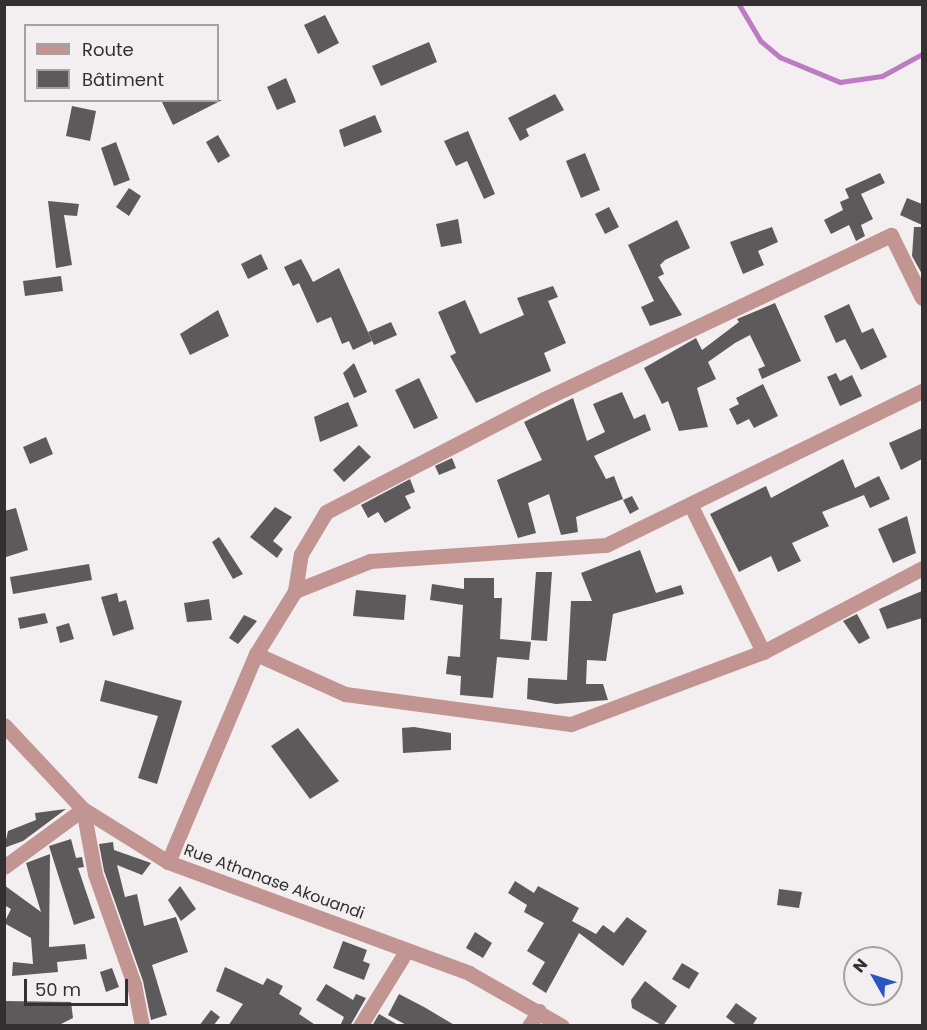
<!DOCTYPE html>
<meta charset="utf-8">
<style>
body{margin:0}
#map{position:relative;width:927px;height:1030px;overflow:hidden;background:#f3eeef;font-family:Poppins,sans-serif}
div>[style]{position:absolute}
.stream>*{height:4.5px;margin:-2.25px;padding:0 2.25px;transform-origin:2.25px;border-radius:2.25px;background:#bc7bc3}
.building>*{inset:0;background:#5d5a5c}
.minor>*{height:15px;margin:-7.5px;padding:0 7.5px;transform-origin:7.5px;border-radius:7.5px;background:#c29492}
span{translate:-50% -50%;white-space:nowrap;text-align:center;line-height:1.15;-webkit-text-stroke:6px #f3eeef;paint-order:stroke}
.street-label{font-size:16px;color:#323031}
.frame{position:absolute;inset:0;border:6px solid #323031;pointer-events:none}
.legend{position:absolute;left:24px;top:24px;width:195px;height:78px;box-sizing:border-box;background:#f3eeef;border:2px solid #a6a2a3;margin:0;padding:8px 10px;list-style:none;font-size:18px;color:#323031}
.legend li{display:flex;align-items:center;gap:12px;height:30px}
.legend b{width:30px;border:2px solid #a6a2a3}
.north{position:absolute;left:843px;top:946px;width:60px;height:60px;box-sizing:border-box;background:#f3eeef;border:2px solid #a6a2a3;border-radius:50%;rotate:309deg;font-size:16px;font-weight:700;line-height:24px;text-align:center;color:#323031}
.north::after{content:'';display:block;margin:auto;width:21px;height:27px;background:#2857c5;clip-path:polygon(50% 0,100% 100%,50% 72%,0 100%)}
.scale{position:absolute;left:24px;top:979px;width:104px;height:27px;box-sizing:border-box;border:3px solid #323031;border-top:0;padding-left:8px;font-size:18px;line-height:21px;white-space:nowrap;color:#323031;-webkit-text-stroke:4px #f3eeef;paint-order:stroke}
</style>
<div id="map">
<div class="stream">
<i style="left:739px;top:4px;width:43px;rotate:59.3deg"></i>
<i style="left:761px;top:41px;width:25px;rotate:40deg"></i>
<i style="left:780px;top:57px;width:65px;rotate:22.6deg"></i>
<i style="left:840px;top:82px;width:42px;rotate:-8.1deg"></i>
<i style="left:882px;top:76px;width:46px;rotate:-28.8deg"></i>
</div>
<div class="building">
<i style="clip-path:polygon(325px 15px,339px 43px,318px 54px,304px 25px)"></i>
<i style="clip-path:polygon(429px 42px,437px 62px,381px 86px,372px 66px)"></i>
<i style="clip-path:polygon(286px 78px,296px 102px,277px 110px,267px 87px)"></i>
<i style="clip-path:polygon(555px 94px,564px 110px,526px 129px,529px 136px,520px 141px,508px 118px)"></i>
<i style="clip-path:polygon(161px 100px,222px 100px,173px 125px)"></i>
<i style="clip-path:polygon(72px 106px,96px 111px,90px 141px,66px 136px)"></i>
<i style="clip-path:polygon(375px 115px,382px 132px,344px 147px,339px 130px)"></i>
<i style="clip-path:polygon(468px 131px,495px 194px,484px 199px,467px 161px,456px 166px,444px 141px)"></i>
<i style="clip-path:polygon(218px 135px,230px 156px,218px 163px,206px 142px)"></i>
<i style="clip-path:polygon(116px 142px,130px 180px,114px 186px,101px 148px)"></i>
<i style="clip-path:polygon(585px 153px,600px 190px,581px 198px,566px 161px)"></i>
<i style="clip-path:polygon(880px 173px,885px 183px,861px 194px,873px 219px,861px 225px,865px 236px,856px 241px,849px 225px,831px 234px,824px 220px,843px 210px,840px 202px,849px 198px,845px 189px)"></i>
<i style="clip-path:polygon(129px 188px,141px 196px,129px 216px,116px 207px)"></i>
<i style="clip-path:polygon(907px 198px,922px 204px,922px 225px,900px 215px)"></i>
<i style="clip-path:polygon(48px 201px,79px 204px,77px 216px,64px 215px,72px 265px,56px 268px)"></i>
<i style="clip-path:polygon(609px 207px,619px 227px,605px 234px,595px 214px)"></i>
<i style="clip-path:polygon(458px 219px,462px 243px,441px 247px,436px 224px)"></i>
<i style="clip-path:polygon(677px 220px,690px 248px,665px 260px,660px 265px,664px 274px,658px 277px,682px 315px,650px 326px,641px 307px,654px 301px,628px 245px)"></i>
<i style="clip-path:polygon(772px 227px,778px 242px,758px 251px,764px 265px,743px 274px,730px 242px)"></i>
<i style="clip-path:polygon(914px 227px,922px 227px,922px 274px,912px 256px)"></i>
<i style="clip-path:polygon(261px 254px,268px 269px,248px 279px,241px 264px)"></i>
<i style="clip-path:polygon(301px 259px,313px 282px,339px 268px,372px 341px,353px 350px,349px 341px,342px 344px,331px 317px,317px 323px,299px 283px,293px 286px,284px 267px)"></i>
<i style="clip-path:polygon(61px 276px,63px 291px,25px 296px,23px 281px)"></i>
<i style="clip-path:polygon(553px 286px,558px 297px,548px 301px,566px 343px,544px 353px,551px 371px,476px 403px,450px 356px,456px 353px,438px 312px,465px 300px,480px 334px,524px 315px,517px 298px)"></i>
<i style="clip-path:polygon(775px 303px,801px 361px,762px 379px,758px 369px,765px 366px,750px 335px,735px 343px,708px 362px,716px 379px,697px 388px,708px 427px,679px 431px,668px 401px,662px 404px,644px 368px,696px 338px,702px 350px,739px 322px,737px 319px)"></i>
<i style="clip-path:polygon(849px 304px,862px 333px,873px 328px,887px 357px,861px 370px,845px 339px,836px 343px,824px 316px)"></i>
<i style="clip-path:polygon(218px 310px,229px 336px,190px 355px,180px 334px)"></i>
<i style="clip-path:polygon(391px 322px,397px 335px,374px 345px,368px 332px)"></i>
<i style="clip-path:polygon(354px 363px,367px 392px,354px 398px,343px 373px)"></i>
<i style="clip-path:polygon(836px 373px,840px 381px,852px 375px,862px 396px,840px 406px,827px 377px)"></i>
<i style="clip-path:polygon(419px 378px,438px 418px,414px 429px,395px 390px)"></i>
<i style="clip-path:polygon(763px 384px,778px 416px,754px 428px,749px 419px,737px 425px,729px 409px,739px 404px,736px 398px)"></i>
<i style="clip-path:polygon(622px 392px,634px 419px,645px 414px,651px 430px,594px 456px,606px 479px,614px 476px,623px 499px,576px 517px,578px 532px,561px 535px,549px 494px,528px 503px,536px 533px,518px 538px,497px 480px,542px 460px,524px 422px,573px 398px,587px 441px,605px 432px,593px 404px)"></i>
<i style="clip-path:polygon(348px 402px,358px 426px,320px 442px,314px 417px)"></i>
<i style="clip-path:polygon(922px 428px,922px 459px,901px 470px,889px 443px)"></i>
<i style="clip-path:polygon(46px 437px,53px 454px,30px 464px,23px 447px)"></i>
<i style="clip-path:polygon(359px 445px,371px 457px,344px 482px,333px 470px)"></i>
<i style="clip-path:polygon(452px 458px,456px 468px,439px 475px,435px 466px)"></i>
<i style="clip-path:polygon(843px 459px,855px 488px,879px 476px,890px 499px,870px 508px,864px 495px,822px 512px,829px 526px,792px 543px,801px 561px,778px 572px,771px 556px,739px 572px,710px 514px,766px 486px,771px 498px)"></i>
<i style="clip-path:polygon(410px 479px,415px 492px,405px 496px,411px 508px,385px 523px,378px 512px,368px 518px,361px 505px)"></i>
<i style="clip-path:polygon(632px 496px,639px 509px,630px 514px,623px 500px)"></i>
<i style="clip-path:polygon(275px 507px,292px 517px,273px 541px,283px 549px,277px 558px,250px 537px)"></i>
<i style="clip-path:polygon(16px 508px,28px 550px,6px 557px,4px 511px)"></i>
<i style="clip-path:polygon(907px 516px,916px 553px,893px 563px,878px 529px)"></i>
<i style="clip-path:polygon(219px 537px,243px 574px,233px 579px,212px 542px)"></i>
<i style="clip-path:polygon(640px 550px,656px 593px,681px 585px,684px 594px,613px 614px,606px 661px,587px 660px,586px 684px,603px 684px,608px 700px,556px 704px,527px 699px,528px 678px,567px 680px,571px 601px,592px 601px,581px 573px)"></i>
<i style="clip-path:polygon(89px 564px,92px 580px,13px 594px,10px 577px)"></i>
<i style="clip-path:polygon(536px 572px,552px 572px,547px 641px,531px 640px)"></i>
<i style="clip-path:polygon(464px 578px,494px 578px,494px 598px,502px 598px,500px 639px,531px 642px,529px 660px,497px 657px,493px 698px,460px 695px,461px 676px,446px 674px,448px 656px,460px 657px,463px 605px,430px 600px,432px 584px,464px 589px)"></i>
<i style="clip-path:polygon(356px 590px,406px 595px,404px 620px,353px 616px)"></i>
<i style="clip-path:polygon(922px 591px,922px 618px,887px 629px,879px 609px)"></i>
<i style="clip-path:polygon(117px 593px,119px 602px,126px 600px,134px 629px,113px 636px,101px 597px)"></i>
<i style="clip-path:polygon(209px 599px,212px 620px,187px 622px,184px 603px)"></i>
<i style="clip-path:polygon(45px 613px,48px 623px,20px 629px,18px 618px)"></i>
<i style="clip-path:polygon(857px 614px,870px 638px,859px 644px,843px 621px)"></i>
<i style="clip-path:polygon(244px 615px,257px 621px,238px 644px,229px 638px)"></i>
<i style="clip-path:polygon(69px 623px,74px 639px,60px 643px,56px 627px)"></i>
<i style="clip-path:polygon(105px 680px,182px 701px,157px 784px,138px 778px,158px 716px,100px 701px)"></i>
<i style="clip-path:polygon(414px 727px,451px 733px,451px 750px,403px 753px,402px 728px)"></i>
<i style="clip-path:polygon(298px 728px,339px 781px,310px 799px,271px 746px)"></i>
<i style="clip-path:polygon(66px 809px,23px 841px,4px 848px,8px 831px,36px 820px,35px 813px)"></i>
<i style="clip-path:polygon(71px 839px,76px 858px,82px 857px,84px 867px,78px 868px,95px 918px,74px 925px,49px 846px)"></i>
<i style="clip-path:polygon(113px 842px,114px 850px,151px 863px,142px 875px,117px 865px,125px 897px,137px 894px,144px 926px,176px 917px,188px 952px,152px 965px,167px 1015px,151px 1020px,143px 981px,104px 871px,99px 844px)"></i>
<i style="clip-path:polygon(50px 854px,49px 947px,85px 944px,87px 959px,57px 962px,58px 972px,12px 976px,13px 962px,33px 964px,31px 938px,4px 923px,11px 909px,4px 905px,4px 885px,41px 912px,26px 863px)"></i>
<i style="clip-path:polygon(515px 881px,534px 893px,538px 886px,579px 908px,572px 921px,596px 934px,603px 925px,614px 933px,627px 917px,647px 931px,623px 966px,579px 933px,546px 993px,532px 984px,545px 962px,527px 951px,544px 923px,524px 912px,527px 905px,508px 893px)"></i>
<i style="clip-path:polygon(180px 886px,196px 909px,181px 921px,168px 900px)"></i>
<i style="clip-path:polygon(779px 889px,802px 892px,799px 908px,777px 905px)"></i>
<i style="clip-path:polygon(475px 932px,492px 943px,483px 958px,466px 948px)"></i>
<i style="clip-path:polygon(343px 941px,367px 950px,363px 961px,370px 964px,364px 980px,333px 968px)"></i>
<i style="clip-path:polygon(682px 963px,699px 973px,689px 989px,672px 979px)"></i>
<i style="clip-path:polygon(225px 967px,263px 985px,267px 978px,283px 986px,279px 994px,302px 1008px,299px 1014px,317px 1026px,228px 1026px,243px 1004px,216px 991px)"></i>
<i style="clip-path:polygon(112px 968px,119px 987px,106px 992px,100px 972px)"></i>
<i style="clip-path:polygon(645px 981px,677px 1006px,663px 1026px,632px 1008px,631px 1000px)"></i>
<i style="clip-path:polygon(326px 984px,353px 1000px,356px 994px,366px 998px,350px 1026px,340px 1026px,344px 1017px,316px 1000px)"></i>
<i style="clip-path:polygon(399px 994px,424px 1007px,456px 1026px,408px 1026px,388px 1015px)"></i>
<i style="clip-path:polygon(4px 1001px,71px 1002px,73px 1018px,59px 1025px,4px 1026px)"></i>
<i style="clip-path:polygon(736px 1003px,757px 1018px,752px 1026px,738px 1026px,726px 1017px)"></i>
<i style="clip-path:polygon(211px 1010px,220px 1017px,213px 1026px,199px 1026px)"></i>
<i style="clip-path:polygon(379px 1014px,400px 1026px,372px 1026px)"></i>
</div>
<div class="minor">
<i style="left:691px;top:506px;width:163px;rotate:63.7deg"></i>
<i style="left:295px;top:591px;width:37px;rotate:-81deg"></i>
<i style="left:301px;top:554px;width:49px;rotate:-59.2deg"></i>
<i style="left:326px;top:512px;width:246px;rotate:-27.4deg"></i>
<i style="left:544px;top:399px;width:384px;rotate:-25.3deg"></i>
<i style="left:891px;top:235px;width:70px;rotate:63.8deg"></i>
<i style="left:256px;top:654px;width:98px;rotate:24.2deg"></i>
<i style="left:345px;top:694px;width:228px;rotate:7.6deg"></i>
<i style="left:571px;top:724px;width:205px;rotate:-20.6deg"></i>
<i style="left:763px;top:652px;width:180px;rotate:-27.8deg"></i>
<i style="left:4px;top:725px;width:115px;rotate:46.8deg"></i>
<i style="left:83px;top:809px;width:100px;rotate:31.9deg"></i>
<i style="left:168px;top:862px;width:321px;rotate:20.2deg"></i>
<i style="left:469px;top:973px;width:107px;rotate:29.7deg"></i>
<i style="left:168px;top:862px;width:226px;rotate:-67.1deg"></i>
<i style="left:256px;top:654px;width:74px;rotate:-58.2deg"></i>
<i style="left:295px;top:591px;width:81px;rotate:-21.8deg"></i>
<i style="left:370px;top:561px;width:237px;rotate:-3.9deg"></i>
<i style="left:606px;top:545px;width:352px;rotate:-26deg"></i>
<i style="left:4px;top:867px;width:98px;rotate:-36.3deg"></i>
<i style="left:83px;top:809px;width:66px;rotate:79.5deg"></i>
<i style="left:95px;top:874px;width:117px;rotate:70.5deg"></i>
<i style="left:134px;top:984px;width:43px;rotate:79.2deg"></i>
<i style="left:360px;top:1026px;width:89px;rotate:-58.3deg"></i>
<i style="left:529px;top:1026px;width:18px;rotate:-56deg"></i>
</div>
<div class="street-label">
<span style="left:274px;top:882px;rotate:20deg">Rue Athanase Akouandi</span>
</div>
<div class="frame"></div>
<ul class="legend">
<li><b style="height:8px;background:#c29492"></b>Route</li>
<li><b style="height:16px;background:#5d5a5c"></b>Bâtiment</li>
</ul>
<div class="north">N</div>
<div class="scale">50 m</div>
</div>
